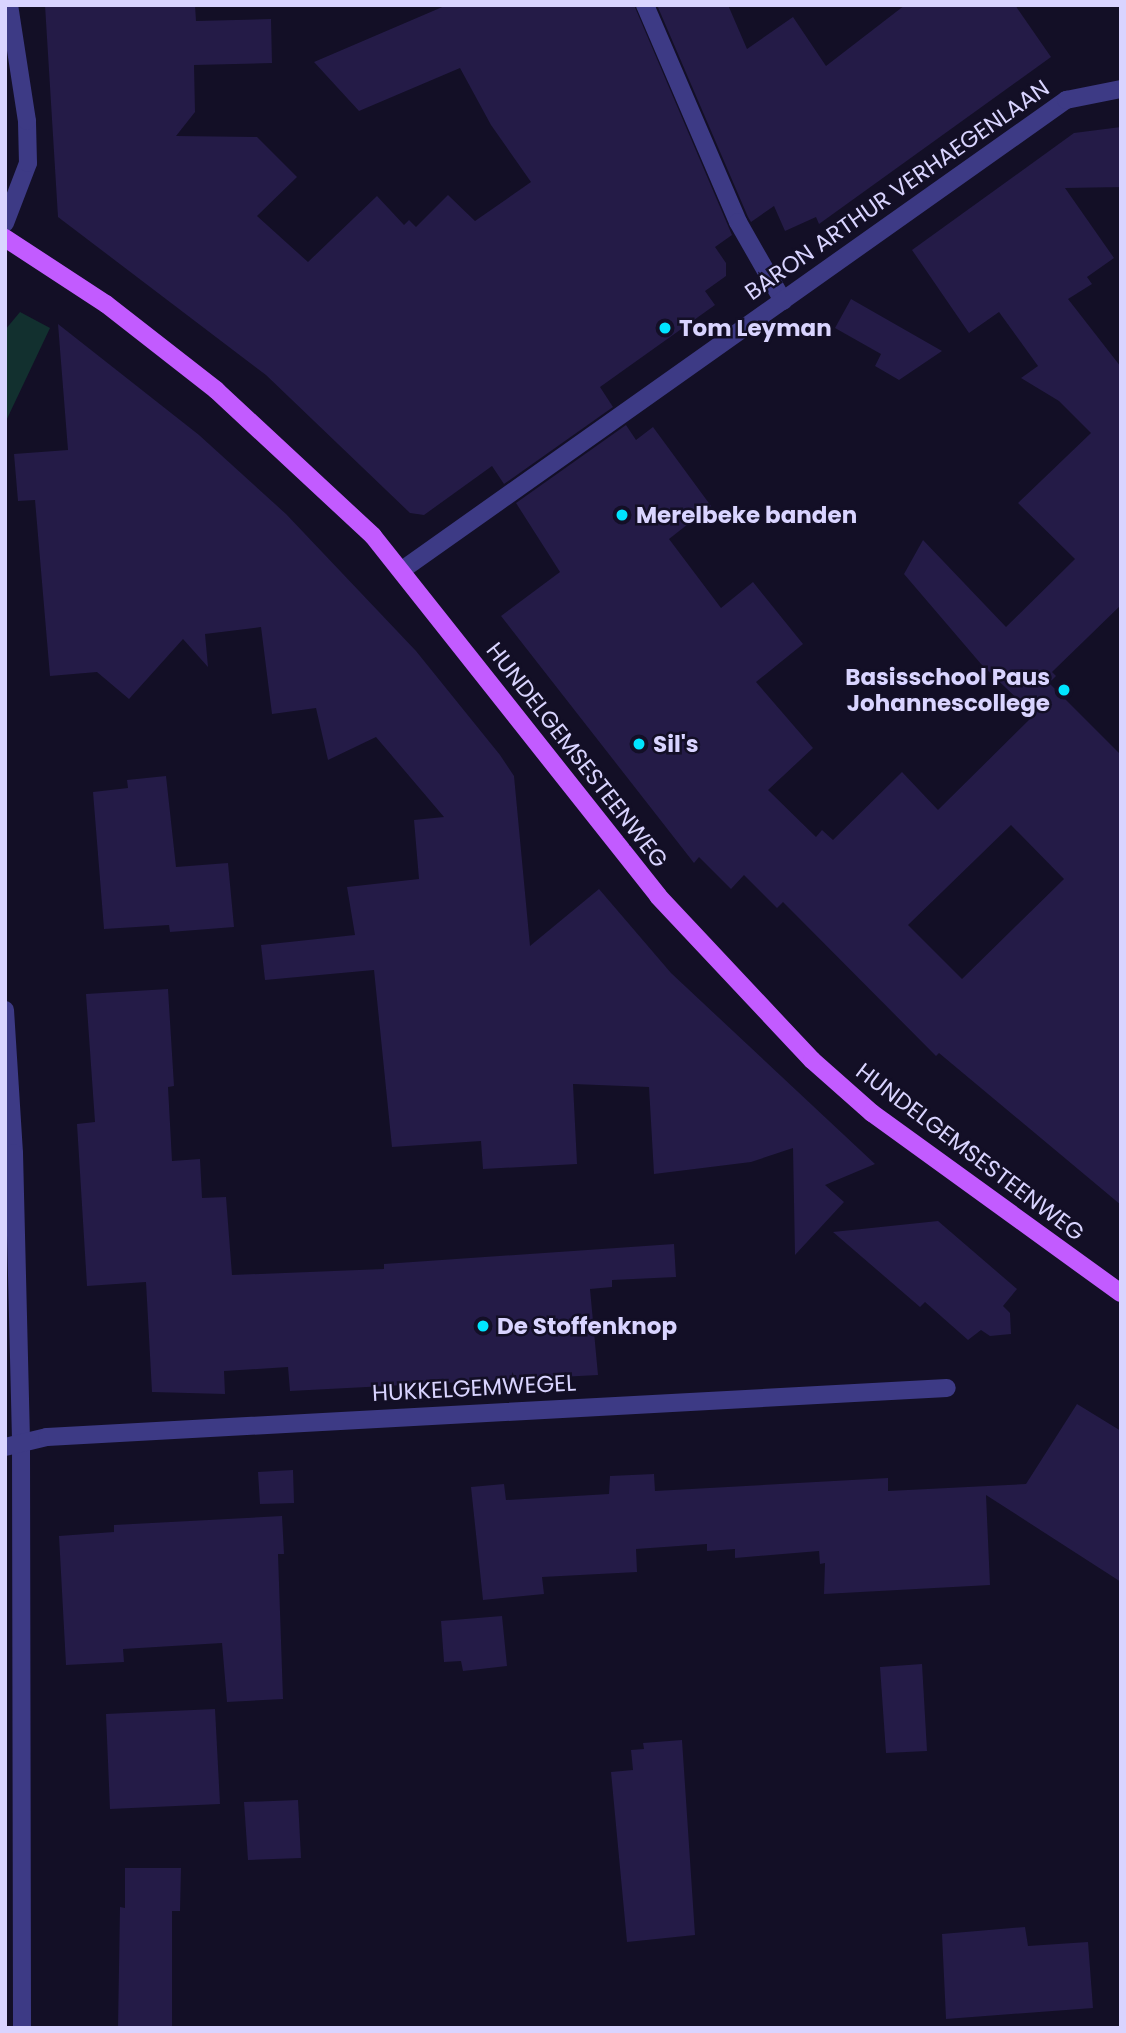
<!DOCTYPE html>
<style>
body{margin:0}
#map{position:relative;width:1126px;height:2033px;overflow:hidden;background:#130f26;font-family:Poppins,sans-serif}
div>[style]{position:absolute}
.green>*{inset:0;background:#12302f}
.building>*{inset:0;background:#241b47}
.minor>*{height:18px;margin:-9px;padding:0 9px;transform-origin:9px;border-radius:9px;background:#3d3a85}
.major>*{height:18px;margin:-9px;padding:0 9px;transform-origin:9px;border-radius:9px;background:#c25bff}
.dots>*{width:19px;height:19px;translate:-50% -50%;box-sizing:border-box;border:4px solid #130f26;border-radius:50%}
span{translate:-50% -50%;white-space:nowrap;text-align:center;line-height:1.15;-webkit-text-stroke:5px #130f26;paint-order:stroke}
.street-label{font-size:23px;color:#d9d4ff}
.poi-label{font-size:23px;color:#d9d4ff;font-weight:700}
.left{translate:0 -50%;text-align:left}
.right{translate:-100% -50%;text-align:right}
.frame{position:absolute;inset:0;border:7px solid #d9d4ff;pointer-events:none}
</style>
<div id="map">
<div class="green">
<i style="clip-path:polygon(20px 312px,50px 328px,5px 423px,5px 330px)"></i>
</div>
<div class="building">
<i style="clip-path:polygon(45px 5px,195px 5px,196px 21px,271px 19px,272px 63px,194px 65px,195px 112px,176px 136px,257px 137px,297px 177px,257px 216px,308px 262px,377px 196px,404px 225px,409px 220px,416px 227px,448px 195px,475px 221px,531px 182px,491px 125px,460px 68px,359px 111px,314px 62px,447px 5px,634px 5px,732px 235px,715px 247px,726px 263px,726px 276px,705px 291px,715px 305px,600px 387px,613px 407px,504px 484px,492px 466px,424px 515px,410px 513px,266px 375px,58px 217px)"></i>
<i style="clip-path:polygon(657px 5px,728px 5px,747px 49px,793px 17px,826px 66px,905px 5px,1015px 5px,1051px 57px,819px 224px,816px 217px,785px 231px,774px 206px,751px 222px,748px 217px)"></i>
<i style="clip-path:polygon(evenodd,1121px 127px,1121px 187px,1065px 188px,1114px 258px,1087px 277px,1092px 284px,1068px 299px,1121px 367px,1121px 605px,1052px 672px,1056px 676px,1049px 683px,1121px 755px,1121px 1205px,939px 1053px,936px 1056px,783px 902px,777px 908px,744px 875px,731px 889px,699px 857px,694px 863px,501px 616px,560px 572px,516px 503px,626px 425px,636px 440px,653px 427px,711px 506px,669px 539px,721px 608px,753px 582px,803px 644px,756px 682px,813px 748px,768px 790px,816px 837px,822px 830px,833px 840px,902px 772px,938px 810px,1034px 715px,981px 664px,904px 574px,923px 540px,1006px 627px,1075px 559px,1018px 503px,1091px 433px,1059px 401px,1021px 378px,1038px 366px,999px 312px,969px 333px,912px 250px,1074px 133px,1121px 127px,1011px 825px,1064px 879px,962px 979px,908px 925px,1011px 825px)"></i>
<i style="clip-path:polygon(851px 299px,942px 351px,899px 380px,875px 366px,881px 354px,835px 328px)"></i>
<i style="clip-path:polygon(58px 324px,199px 435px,286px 514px,416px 651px,500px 755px,514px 776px,530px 946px,599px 889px,671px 973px,875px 1164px,825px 1185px,844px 1202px,795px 1255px,793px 1148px,751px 1162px,654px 1174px,649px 1087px,573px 1084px,577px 1164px,483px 1169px,481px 1141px,392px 1147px,374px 970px,265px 980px,261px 945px,355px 935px,347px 887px,419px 879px,414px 820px,444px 817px,376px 737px,328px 760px,316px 708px,272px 714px,261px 627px,205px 634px,208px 667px,183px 639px,129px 699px,97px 672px,50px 676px,35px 500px,18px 501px,14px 454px,68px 450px)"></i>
<i style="clip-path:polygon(166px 776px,176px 867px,228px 863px,234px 927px,170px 932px,169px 925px,104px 929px,93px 792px,128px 788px,127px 780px)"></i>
<i style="clip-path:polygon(168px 989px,174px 1086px,168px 1087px,172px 1161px,200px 1159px,202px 1198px,226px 1197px,232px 1275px,384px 1269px,384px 1264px,674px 1244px,676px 1277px,612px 1280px,612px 1287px,590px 1289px,598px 1375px,290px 1391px,288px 1367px,224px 1371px,225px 1394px,152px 1392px,146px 1282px,87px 1286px,77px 1124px,95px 1122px,86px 994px)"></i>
<i style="clip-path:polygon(938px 1221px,1017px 1289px,1003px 1306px,1010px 1313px,1011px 1334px,990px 1336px,981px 1330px,968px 1340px,925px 1302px,920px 1307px,833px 1232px)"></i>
<i style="clip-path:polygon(1077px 1404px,1121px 1431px,1121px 1582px,986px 1495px,990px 1585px,824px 1594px,825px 1563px,820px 1564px,819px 1551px,735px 1558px,735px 1549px,707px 1551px,707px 1544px,636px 1549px,637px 1572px,542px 1577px,544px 1594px,483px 1600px,471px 1487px,504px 1484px,506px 1500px,609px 1494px,610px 1476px,654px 1474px,655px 1491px,888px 1478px,888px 1491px,1026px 1484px)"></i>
<i style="clip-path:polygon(293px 1470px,294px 1503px,260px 1504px,258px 1472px)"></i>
<i style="clip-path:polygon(282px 1516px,284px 1554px,278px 1554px,283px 1699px,227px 1702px,222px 1643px,123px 1649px,124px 1662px,66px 1665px,59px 1536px,114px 1532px,114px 1525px)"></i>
<i style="clip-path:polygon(502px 1616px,507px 1666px,463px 1671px,461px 1661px,444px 1662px,441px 1621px)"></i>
<i style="clip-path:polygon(922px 1664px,927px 1751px,886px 1753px,880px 1667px)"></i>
<i style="clip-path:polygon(215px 1709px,220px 1804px,110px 1809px,106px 1714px)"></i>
<i style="clip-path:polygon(682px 1740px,695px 1935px,627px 1942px,611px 1772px,633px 1770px,631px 1750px,644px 1749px,643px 1743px)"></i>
<i style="clip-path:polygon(298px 1800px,301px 1858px,248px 1860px,244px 1802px)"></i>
<i style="clip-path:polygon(125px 1868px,181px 1868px,180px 1911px,172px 1911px,172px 2028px,118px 2028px,120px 1907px,125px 1908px)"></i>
<i style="clip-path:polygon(1025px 1927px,1028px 1946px,1088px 1942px,1093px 2008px,946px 2019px,942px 1934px)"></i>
</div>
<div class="minor">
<i style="left:645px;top:5px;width:236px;rotate:66.8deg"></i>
<i style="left:738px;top:222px;width:91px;rotate:60.3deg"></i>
<i style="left:5px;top:223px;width:64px;rotate:-69deg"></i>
<i style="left:28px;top:163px;width:42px;rotate:-91.4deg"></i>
<i style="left:27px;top:121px;width:117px;rotate:-98.8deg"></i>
<i style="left:402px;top:570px;width:814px;rotate:-35.29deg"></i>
<i style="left:1066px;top:100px;width:56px;rotate:-11.3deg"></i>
<i style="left:5px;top:1010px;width:143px;rotate:86.4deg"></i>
<i style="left:14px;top:1153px;width:291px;rotate:88.6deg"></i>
<i style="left:21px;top:1444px;width:584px;rotate:89.9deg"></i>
<i style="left:5px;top:1447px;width:43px;rotate:-13.4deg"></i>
<i style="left:47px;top:1437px;width:901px;rotate:-3.12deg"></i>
</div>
<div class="major">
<i style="left:5px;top:238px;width:121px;rotate:33.2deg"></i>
<i style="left:106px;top:304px;width:140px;rotate:38deg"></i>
<i style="left:216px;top:390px;width:214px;rotate:42.9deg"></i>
<i style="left:373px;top:536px;width:459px;rotate:51.6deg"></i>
<i style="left:658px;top:896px;width:225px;rotate:46.8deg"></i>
<i style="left:812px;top:1060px;width:80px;rotate:41.5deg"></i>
<i style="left:872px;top:1113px;width:307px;rotate:35.9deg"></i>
</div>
<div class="dots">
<i style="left:665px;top:328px;background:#00e5ff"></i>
<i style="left:622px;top:515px;background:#00e5ff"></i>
<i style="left:1064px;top:690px;background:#00e5ff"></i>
<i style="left:639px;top:744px;background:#00e5ff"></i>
<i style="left:483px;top:1326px;background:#00e5ff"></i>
</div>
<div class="street-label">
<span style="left:897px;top:190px;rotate:-35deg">BARON ARTHUR VERHAEGENLAAN</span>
<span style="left:577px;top:755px;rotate:52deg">HUNDELGEMSESTEENWEG</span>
<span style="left:970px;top:1152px;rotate:37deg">HUNDELGEMSESTEENWEG</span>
<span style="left:474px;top:1388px;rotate:-3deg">HUKKELGEMWEGEL</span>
</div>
<div class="poi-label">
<span class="left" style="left:679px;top:328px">Tom Leyman</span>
<span class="left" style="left:636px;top:515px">Merelbeke banden</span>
<span class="right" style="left:1050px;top:690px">Basisschool Paus<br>Johannescollege</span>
<span class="left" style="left:653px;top:744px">Sil's</span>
<span class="left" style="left:497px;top:1326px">De Stoffenknop</span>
</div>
<div class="frame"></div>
</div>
